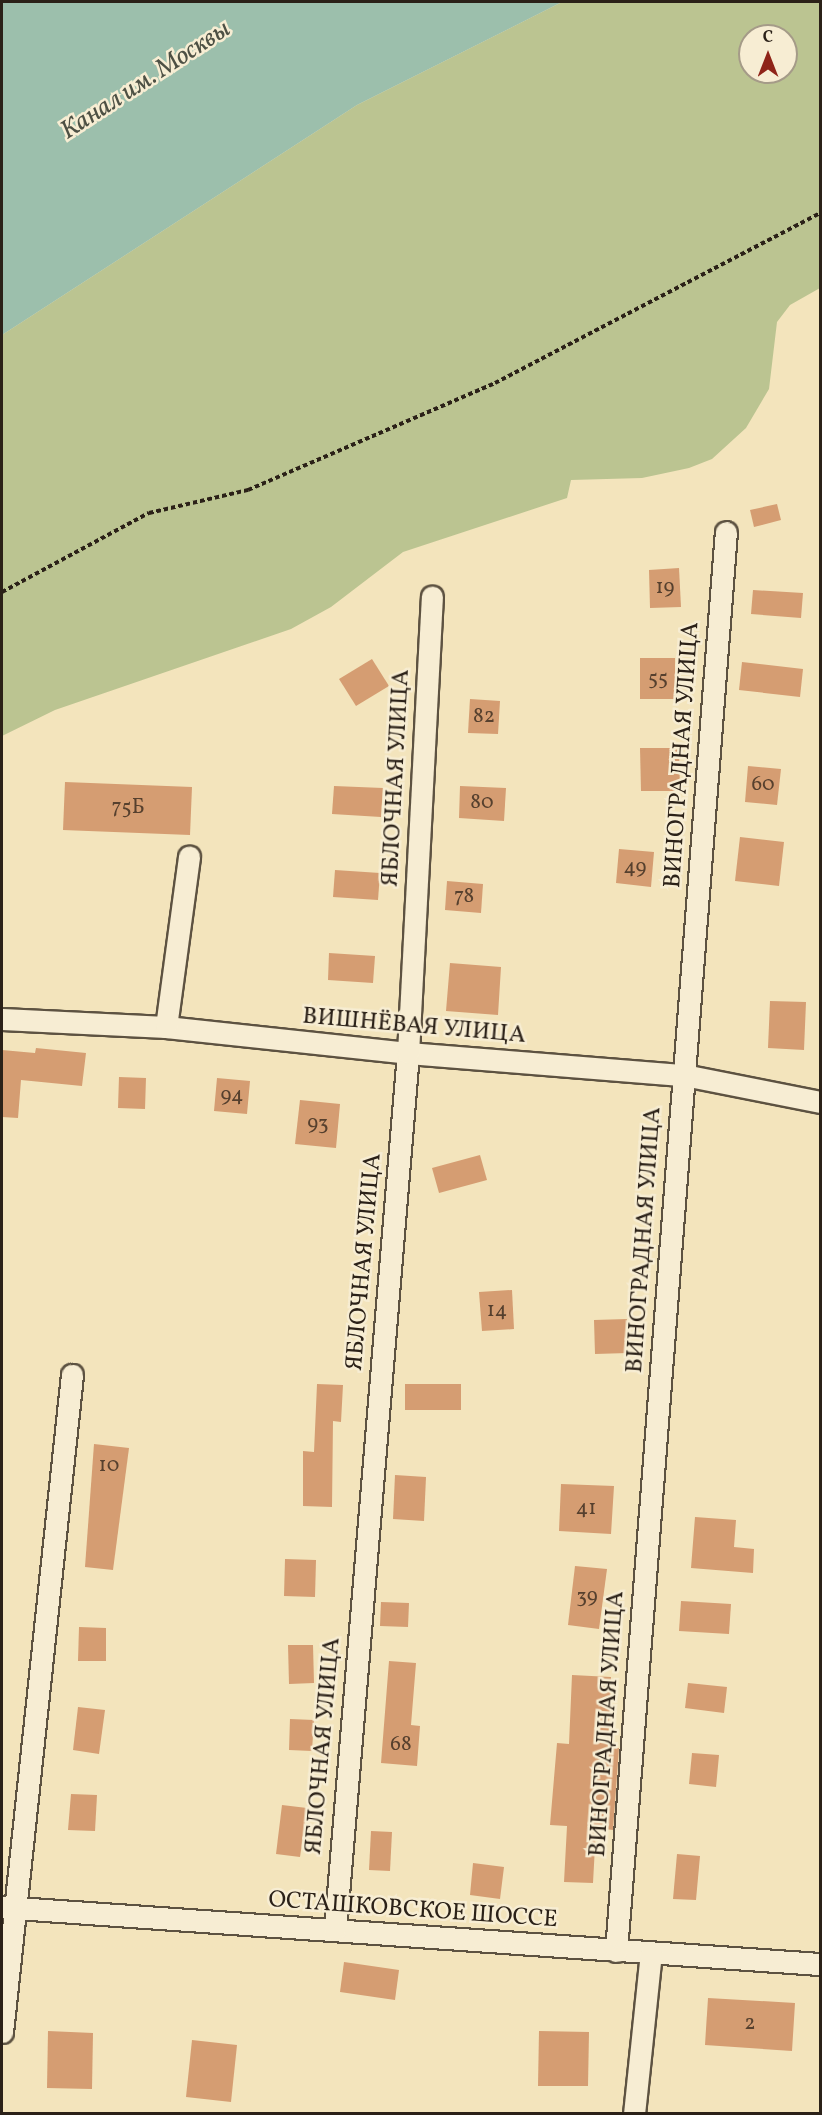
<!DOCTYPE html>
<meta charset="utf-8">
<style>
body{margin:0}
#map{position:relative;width:822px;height:2115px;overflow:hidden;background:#f3e4bc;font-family:Vollkorn,serif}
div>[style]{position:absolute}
.green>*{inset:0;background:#bbc491}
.water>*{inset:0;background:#9cbfac}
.building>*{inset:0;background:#d59d72}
.path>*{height:4px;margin-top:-2px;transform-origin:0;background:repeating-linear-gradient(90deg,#2b2118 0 4.5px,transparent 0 7.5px)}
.roads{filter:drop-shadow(2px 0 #5d5241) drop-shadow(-2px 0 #5d5241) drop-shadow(0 2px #5d5241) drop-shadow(0 -2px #5d5241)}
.minor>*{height:21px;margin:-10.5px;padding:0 10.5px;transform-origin:10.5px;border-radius:10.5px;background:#f7edd3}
span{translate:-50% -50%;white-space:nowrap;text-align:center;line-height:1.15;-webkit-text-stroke:5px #f7edd3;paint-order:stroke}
.number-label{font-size:21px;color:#56402e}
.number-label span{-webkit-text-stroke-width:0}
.street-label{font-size:24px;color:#2b2118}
.water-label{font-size:26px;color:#4d5044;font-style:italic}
.frame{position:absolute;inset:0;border:3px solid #2b2118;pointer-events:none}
.north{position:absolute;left:738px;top:24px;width:60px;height:60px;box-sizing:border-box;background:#f7edd3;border:2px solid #a59b88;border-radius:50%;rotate:0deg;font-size:16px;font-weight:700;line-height:24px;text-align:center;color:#2b2118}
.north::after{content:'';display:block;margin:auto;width:21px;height:27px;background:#8f2418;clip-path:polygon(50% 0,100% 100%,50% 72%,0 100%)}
</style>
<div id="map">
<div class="green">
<i style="clip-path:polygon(evenodd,562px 2px,820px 2px,820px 288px,790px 305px,777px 322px,769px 389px,746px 428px,712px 459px,689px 468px,642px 478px,571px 480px,567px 498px,403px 552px,331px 607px,291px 629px,55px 710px,2px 736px,2px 335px,357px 105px,562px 2px,750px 36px,786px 36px,786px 72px,750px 72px,750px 36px)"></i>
</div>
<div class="water">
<i style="clip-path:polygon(2px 2px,562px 2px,357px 105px,2px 335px)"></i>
</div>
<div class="building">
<i style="clip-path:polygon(777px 504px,781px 520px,754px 527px,750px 510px)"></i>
<i style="clip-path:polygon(679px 568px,681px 607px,650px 608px,649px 570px)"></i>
<i style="clip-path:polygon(753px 590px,803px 593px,801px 618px,751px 614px)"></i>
<i style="clip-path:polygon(640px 658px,675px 658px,675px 699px,640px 699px)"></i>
<i style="clip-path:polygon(372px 659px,389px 686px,356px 706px,339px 679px)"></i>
<i style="clip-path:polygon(742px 662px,803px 669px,800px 697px,739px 690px)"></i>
<i style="clip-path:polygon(470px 699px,500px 701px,498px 734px,468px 733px)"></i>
<i style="clip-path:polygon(640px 748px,679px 748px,680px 791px,641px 791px)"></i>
<i style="clip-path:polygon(748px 766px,781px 769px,777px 805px,745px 802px)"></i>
<i style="clip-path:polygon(65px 782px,192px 787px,190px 835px,63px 830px)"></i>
<i style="clip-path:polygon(334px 786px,383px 788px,381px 817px,332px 814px)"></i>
<i style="clip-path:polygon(460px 786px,506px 788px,504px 821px,459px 818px)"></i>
<i style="clip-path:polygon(740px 837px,784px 842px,779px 886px,735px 881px)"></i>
<i style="clip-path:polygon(619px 849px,654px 852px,651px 887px,616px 883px)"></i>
<i style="clip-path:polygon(335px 870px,380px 873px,378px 900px,333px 897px)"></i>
<i style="clip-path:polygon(447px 881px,483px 884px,481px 913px,445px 910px)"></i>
<i style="clip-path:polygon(329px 953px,375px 956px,373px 983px,328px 980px)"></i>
<i style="clip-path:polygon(450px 963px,501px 967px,498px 1015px,446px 1011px)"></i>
<i style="clip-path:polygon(770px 1001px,806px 1002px,804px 1050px,768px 1048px)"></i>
<i style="clip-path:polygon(36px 1048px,86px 1053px,82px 1086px,21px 1080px,18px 1118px,2px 1117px,2px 1050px,35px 1053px)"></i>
<i style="clip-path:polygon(119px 1077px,146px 1078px,145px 1109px,118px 1108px)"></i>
<i style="clip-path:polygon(217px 1078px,250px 1081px,247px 1114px,214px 1111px)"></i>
<i style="clip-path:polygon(300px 1100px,340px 1104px,336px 1148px,295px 1144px)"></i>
<i style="clip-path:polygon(480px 1155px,487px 1180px,439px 1193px,432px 1168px)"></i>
<i style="clip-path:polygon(512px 1290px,514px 1329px,482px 1331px,479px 1292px)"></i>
<i style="clip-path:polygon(627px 1319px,628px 1353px,595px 1354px,594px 1320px)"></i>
<i style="clip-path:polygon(317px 1384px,343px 1385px,341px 1422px,333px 1421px,332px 1507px,303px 1506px,303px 1451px,314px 1452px)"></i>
<i style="clip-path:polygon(405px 1384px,461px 1384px,461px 1410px,405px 1410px)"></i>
<i style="clip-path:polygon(94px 1444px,129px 1448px,113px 1570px,85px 1567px)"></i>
<i style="clip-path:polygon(395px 1475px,426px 1477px,424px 1521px,393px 1519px)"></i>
<i style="clip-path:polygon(561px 1484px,614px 1486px,611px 1534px,559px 1531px)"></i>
<i style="clip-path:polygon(695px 1517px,736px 1520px,734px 1547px,754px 1549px,753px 1573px,691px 1568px)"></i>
<i style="clip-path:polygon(285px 1559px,316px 1560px,315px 1597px,284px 1596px)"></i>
<i style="clip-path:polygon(575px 1566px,607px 1569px,599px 1629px,568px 1625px)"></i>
<i style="clip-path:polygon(681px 1601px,731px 1604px,729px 1634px,679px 1631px)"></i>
<i style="clip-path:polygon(381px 1602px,409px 1603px,408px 1627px,380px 1626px)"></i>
<i style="clip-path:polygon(79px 1627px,106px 1628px,106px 1661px,78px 1661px)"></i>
<i style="clip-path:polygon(288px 1645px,313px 1645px,314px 1683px,289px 1684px)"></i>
<i style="clip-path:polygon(389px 1661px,416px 1663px,411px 1725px,420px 1726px,417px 1766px,381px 1763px)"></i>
<i style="clip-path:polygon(572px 1675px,611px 1677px,608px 1747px,619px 1748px,613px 1830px,596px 1828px,593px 1883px,564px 1882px,567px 1826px,550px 1825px,557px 1743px,569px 1744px)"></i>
<i style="clip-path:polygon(688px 1683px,727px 1687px,724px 1713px,685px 1708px)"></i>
<i style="clip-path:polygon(78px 1707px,105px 1710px,99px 1754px,73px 1750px)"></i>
<i style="clip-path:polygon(290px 1719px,314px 1720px,312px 1751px,289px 1750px)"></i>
<i style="clip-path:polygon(692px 1753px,719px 1755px,716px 1787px,689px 1784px)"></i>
<i style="clip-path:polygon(71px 1794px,97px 1795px,95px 1831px,68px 1830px)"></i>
<i style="clip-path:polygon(282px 1805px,307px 1808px,300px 1857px,276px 1854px)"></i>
<i style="clip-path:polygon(371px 1831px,392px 1832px,390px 1871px,369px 1870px)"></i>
<i style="clip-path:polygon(677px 1854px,700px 1856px,696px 1900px,673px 1899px)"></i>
<i style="clip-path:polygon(473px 1863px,504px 1867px,500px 1899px,470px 1895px)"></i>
<i style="clip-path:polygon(344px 1962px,399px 1970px,395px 2000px,340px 1992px)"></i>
<i style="clip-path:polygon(708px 1998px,795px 2003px,792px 2051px,705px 2045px)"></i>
<i style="clip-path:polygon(48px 2031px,93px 2033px,92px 2089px,47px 2088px)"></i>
<i style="clip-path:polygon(539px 2031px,589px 2032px,588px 2086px,538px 2086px)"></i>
<i style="clip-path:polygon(192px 2040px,237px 2045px,231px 2102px,186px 2097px)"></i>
</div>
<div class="path">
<i style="left:2px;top:592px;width:167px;rotate:-28.3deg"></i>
<i style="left:149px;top:513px;width:102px;rotate:-13.1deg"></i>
<i style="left:248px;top:490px;width:269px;rotate:-23.4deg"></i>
<i style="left:495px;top:383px;width:367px;rotate:-27.6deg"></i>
</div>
<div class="roads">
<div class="minor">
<i style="left:2px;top:1019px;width:164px;rotate:2.8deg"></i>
<i style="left:166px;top:1027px;width:243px;rotate:6.1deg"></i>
<i style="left:408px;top:1053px;width:277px;rotate:4.6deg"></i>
<i style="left:684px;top:1075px;width:139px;rotate:11.2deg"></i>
<i style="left:166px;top:1027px;width:172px;rotate:-82.3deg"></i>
<i style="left:2px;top:1907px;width:820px;rotate:3.99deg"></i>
<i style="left:335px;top:1930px;width:880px;rotate:-85.24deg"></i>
<i style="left:408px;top:1053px;width:457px;rotate:-87deg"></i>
<i style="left:616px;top:1951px;width:1423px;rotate:-85.57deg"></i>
<i style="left:2px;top:2032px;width:661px;rotate:-83.92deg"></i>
<i style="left:634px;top:2114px;width:162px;rotate:-84deg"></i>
</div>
</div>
<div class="number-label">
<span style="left:665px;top:588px">19</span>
<span style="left:658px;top:679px">55</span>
<span style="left:484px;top:717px">82</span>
<span style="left:763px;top:785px">60</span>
<span style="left:482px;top:803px">80</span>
<span style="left:128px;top:808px">75Б</span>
<span style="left:635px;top:868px">49</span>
<span style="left:464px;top:897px">78</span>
<span style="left:232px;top:1096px">94</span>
<span style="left:318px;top:1124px">93</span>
<span style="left:497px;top:1311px">14</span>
<span style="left:109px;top:1466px">10</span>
<span style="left:586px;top:1509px">41</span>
<span style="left:587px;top:1597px">39</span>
<span style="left:401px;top:1745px">68</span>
<span style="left:750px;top:2024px">2</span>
</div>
<div class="street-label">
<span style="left:683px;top:755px;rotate:-86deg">ВИНОГРАДНАЯ УЛИЦА</span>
<span style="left:397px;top:778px;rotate:-87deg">ЯБЛОЧНАЯ УЛИЦА</span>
<span style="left:414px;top:1027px;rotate:5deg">ВИШНЁВАЯ УЛИЦА</span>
<span style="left:645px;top:1240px;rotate:-86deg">ВИНОГРАДНАЯ УЛИЦА</span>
<span style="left:365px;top:1262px;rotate:-85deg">ЯБЛОЧНАЯ УЛИЦА</span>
<span style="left:608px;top:1724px;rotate:-86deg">ВИНОГРАДНАЯ УЛИЦА</span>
<span style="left:324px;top:1746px;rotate:-85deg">ЯБЛОЧНАЯ УЛИЦА</span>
<span style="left:413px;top:1911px;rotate:4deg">ОСТАШКОВСКОЕ ШОССЕ</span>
</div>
<div class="water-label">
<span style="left:146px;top:81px;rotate:-33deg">Канал им. Москвы</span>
</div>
<div class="frame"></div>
<div class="north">С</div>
</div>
